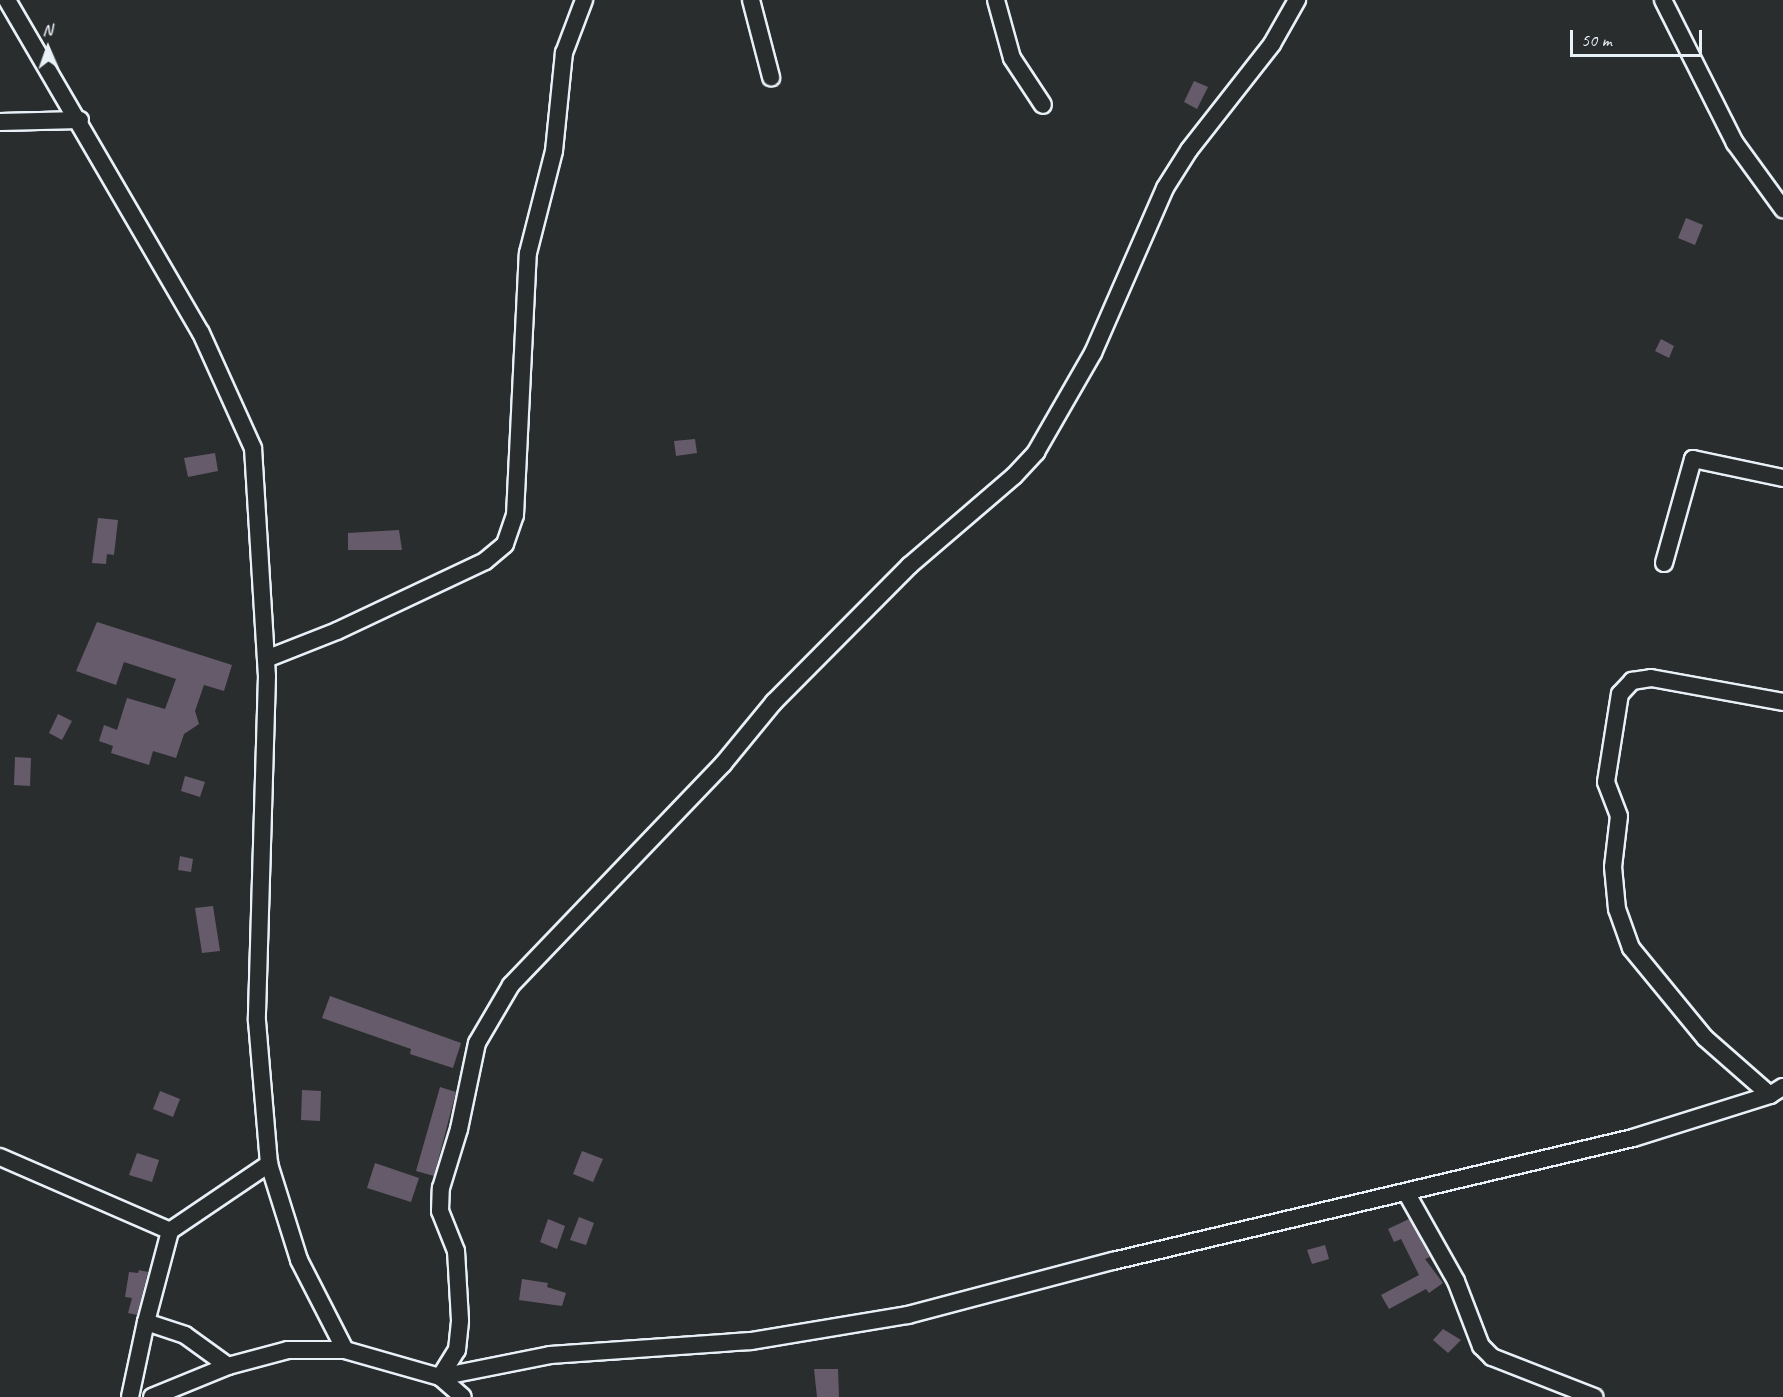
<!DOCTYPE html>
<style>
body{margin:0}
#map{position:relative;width:1783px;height:1397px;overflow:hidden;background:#2a2d2e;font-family:Caveat,sans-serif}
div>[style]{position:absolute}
.building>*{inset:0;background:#665b6b}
.roads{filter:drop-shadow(2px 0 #e8f1f8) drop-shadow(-2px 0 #e8f1f8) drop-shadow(0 2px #e8f1f8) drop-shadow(0 -2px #e8f1f8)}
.minor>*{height:16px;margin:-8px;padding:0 8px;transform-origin:8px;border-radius:8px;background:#2a2d2e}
span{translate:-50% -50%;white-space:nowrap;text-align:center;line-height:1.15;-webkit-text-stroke:4.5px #2a2d2e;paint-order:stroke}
.north{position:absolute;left:18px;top:18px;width:60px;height:60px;-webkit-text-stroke:4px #2a2d2e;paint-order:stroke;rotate:358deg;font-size:16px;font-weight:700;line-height:24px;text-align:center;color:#e8f1f8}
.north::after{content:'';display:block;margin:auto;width:21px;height:27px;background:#e8f1f8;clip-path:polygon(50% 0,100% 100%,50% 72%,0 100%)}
.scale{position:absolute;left:1570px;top:30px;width:132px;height:27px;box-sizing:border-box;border:3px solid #e8f1f8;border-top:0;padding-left:8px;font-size:18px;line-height:21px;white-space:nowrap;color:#e8f1f8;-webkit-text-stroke:4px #2a2d2e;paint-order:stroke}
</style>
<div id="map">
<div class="building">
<i style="clip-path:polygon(1194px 81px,1208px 87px,1197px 109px,1184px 102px)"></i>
<i style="clip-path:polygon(1686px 218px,1703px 225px,1695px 245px,1678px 238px)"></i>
<i style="clip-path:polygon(1661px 339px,1674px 346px,1669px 358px,1655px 351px)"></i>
<i style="clip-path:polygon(695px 439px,697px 453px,676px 456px,674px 441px)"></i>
<i style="clip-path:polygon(215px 453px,218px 471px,188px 477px,184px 458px)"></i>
<i style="clip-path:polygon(98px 518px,118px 520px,114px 555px,107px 554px,106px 564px,92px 563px)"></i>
<i style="clip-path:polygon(399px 530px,402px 550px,348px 550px,348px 533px)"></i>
<i style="clip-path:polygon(97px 622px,232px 665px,224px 691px,204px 685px,195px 711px,199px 724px,184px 734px,176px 758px,153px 751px,149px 765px,111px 753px,113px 746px,99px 741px,104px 725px,117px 730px,127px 698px,165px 709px,176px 679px,124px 662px,116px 685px,76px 671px)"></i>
<i style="clip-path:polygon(58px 714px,72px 721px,62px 740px,49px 733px)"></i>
<i style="clip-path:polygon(15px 757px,31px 758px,30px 786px,14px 785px)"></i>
<i style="clip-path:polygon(185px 776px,205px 782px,200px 797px,181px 791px)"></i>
<i style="clip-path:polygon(180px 856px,193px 859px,191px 872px,178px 870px)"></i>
<i style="clip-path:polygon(213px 906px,220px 951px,202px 953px,195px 908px)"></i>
<i style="clip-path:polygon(330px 996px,461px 1043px,453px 1068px,410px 1054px,411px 1049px,322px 1018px)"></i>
<i style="clip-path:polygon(440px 1087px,456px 1092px,434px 1176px,416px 1171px)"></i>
<i style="clip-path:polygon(302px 1090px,321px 1091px,320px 1121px,301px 1120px)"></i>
<i style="clip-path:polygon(160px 1091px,180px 1099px,173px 1117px,153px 1109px)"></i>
<i style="clip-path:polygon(582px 1151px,603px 1159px,593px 1182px,573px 1174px)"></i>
<i style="clip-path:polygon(137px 1153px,159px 1160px,152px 1182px,129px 1175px)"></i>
<i style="clip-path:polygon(375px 1163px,419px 1178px,411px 1202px,367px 1188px)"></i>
<i style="clip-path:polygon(579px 1217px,594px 1223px,586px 1245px,570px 1240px)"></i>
<i style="clip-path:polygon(548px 1219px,565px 1226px,557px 1249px,540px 1242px)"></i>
<i style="clip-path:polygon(1409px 1219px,1430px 1257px,1425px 1259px,1443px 1283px,1429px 1293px,1426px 1289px,1389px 1309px,1381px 1295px,1419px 1275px,1401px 1239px,1394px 1242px,1388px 1229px)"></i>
<i style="clip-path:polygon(1325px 1245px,1329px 1259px,1312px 1264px,1307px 1250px)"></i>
<i style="clip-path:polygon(139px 1270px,148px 1272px,137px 1315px,128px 1313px,132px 1298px,125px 1297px,129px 1272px,138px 1273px)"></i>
<i style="clip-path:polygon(522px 1279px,548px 1283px,547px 1287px,566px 1293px,562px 1306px,519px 1300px)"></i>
<i style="clip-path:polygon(1443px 1329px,1461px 1340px,1448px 1353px,1433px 1340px)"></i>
<i style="clip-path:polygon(814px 1369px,838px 1369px,839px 1397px,817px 1397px)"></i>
</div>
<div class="roads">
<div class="minor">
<i style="left:7px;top:0;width:385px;rotate:59.8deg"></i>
<i style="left:201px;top:333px;width:126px;rotate:65.7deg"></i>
<i style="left:253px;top:448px;width:228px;rotate:86.5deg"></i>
<i style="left:267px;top:676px;width:345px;rotate:91.7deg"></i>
<i style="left:257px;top:1021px;width:144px;rotate:85.2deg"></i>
<i style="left:269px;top:1164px;width:101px;rotate:72.6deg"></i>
<i style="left:299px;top:1260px;width:101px;rotate:62.9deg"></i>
<i style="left:345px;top:1350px;width:99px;rotate:15.9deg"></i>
<i style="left:440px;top:1377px;width:30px;rotate:41deg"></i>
<i style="left:751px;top:0;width:80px;rotate:75.4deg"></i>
<i style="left:996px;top:0;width:60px;rotate:74.6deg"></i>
<i style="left:1012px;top:58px;width:56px;rotate:56.6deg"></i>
<i style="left:1663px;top:0;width:160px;rotate:63.3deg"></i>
<i style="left:1735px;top:143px;width:82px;rotate:54deg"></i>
<i style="left:0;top:122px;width:80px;rotate:-1.4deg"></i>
<i style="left:1664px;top:563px;width:108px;rotate:-74.4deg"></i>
<i style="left:1693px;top:459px;width:92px;rotate:11.9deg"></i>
<i style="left:266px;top:659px;width:76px;rotate:-21.5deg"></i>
<i style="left:337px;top:631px;width:164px;rotate:-25.3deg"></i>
<i style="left:485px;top:561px;width:26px;rotate:-40deg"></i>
<i style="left:505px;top:544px;width:31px;rotate:-71deg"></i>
<i style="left:515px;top:515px;width:262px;rotate:-87.2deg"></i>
<i style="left:528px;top:253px;width:105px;rotate:-75.7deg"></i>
<i style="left:554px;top:151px;width:99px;rotate:-84.2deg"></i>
<i style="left:564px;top:53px;width:57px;rotate:-69.3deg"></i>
<i style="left:1770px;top:1095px;width:86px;rotate:-138.8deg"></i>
<i style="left:1705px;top:1038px;width:117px;rotate:-129.4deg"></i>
<i style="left:1631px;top:948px;width:41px;rotate:-109.7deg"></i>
<i style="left:1617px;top:909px;width:42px;rotate:-95.4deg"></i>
<i style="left:1613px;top:867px;width:51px;rotate:-83.3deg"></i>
<i style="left:1619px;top:816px;width:36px;rotate:-111deg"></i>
<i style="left:1606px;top:782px;width:89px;rotate:-81deg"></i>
<i style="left:1620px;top:694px;width:18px;rotate:-47deg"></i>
<i style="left:1632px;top:681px;width:19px;rotate:-9deg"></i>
<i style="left:1651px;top:678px;width:134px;rotate:10.3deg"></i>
<i style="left:0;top:1157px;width:185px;rotate:23.5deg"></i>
<i style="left:1407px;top:1194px;width:100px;rotate:60.6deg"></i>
<i style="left:1456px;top:1281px;width:70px;rotate:69deg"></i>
<i style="left:1481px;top:1346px;width:16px;rotate:45deg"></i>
<i style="left:1492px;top:1357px;width:110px;rotate:21.4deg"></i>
<i style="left:146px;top:1322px;width:94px;rotate:-75.2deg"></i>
<i style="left:170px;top:1231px;width:120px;rotate:-34.1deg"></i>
<i style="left:440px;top:1377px;width:32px;rotate:-58deg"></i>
<i style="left:457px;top:1350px;width:30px;rotate:-84deg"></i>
<i style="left:460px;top:1320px;width:69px;rotate:-93.3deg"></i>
<i style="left:456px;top:1251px;width:43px;rotate:-111.8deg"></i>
<i style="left:440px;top:1211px;width:23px;rotate:-88deg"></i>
<i style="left:441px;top:1188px;width:62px;rotate:-73deg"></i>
<i style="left:459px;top:1129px;width:88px;rotate:-78.2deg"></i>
<i style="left:477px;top:1043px;width:67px;rotate:-59.6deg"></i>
<i style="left:511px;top:985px;width:306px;rotate:-46.2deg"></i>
<i style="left:723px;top:764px;width:80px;rotate:-50.6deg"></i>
<i style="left:774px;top:702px;width:192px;rotate:-45.2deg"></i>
<i style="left:909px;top:566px;width:138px;rotate:-40.6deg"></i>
<i style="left:1014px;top:476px;width:33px;rotate:-47deg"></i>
<i style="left:1036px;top:452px;width:114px;rotate:-60.1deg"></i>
<i style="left:1093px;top:353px;width:180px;rotate:-66.4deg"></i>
<i style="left:1165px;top:188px;width:45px;rotate:-57.7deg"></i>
<i style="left:1189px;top:150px;width:135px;rotate:-51.9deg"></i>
<i style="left:1272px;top:44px;width:51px;rotate:-60.4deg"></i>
<i style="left:440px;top:1377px;width:112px;rotate:-11.3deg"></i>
<i style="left:550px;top:1355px;width:201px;rotate:-4deg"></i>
<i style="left:751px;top:1341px;width:159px;rotate:-9.4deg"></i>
<i style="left:908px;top:1315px;width:212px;rotate:-14.8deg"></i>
<i style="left:1113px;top:1261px;width:534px;rotate:-13.31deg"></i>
<i style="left:1633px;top:1138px;width:144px;rotate:-17.4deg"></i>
<i style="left:1770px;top:1095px;width:15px;rotate:-32deg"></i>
<i style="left:130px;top:1397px;width:77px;rotate:-78deg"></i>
<i style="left:146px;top:1322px;width:41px;rotate:18.4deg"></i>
<i style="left:185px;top:1335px;width:53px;rotate:35.8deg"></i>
<i style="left:152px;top:1397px;width:82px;rotate:-22.2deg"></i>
<i style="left:228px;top:1366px;width:62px;rotate:-14.9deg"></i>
<i style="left:288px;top:1350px;width:57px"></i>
</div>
</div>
<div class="north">N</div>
<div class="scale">50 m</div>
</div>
